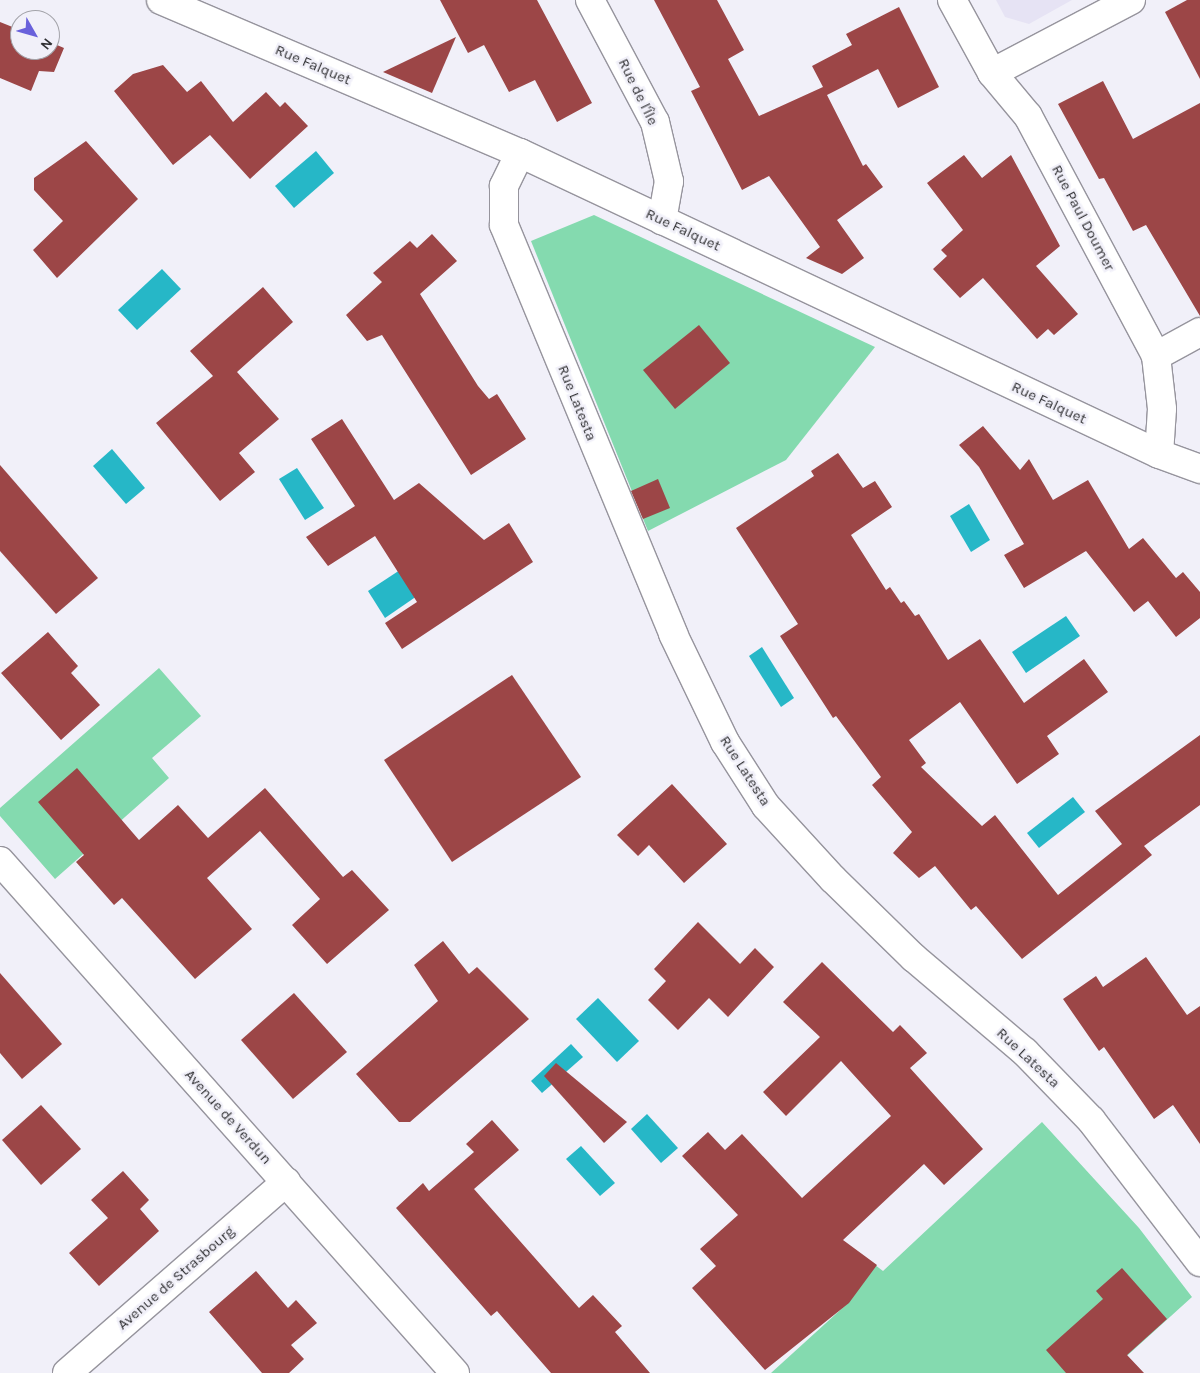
<!DOCTYPE html>
<meta charset="utf-8">
<style>
body{margin:0}
#map{position:relative;width:1200px;height:1373px;overflow:hidden;background:#f1f0f9;font-family:Karla,sans-serif}
div>[style]{position:absolute}
.built>*{inset:0;background:#e6e3f4}
.green>*{inset:0;background:#84daaf}
.water>*{inset:0;background:#26b7c7}
.building>*{inset:0;background:#9c4647}
.roads{filter:drop-shadow(1px 0 #96949d) drop-shadow(-1px 0 #96949d) drop-shadow(0 1px #96949d) drop-shadow(0 -1px #96949d)}
.minor>*{height:28px;margin:-14px;padding:0 14px;transform-origin:14px;border-radius:14px;background:#fff}
span{translate:-50% -50%;white-space:nowrap;text-align:center;line-height:1.15;-webkit-text-stroke:5px #f1f0f9;paint-order:stroke}
.street-label{font-size:15px;color:#2f2f32}
.north{position:absolute;left:10px;top:10px;width:50px;height:50px;box-sizing:border-box;background:#f1f0f9;border:1px solid #a3a3a9;border-radius:50%;rotate:128deg;font-size:14px;font-weight:700;line-height:20px;text-align:center;color:#2f2f32}
.north::after{content:'';display:block;margin:auto;width:18px;height:22px;background:#6961db;clip-path:polygon(50% 0,100% 100%,50% 72%,0 100%)}
</style>
<div id="map">
<div class="built">
<i style="clip-path:polygon(996px 0,1072px 0,1029px 24px,1005px 17px)"></i>
</div>
<div class="green">
<i style="clip-path:polygon(594px 215px,875px 347px,786px 460px,648px 531px,531px 241px)"></i>
<i style="clip-path:polygon(159px 668px,201px 716px,152px 758px,169px 778px,55px 879px,0 816px,0 808px)"></i>
<i style="clip-path:polygon(1042px 1122px,1139px 1228px,1192px 1297px,1108px 1373px,771px 1373px,848px 1303px,850px 1246px,883px 1271px)"></i>
</div>
<div class="water">
<i style="clip-path:polygon(316px 151px,334px 173px,294px 208px,275px 186px)"></i>
<i style="clip-path:polygon(162px 269px,181px 289px,137px 330px,118px 310px)"></i>
<i style="clip-path:polygon(112px 449px,145px 488px,126px 504px,93px 466px)"></i>
<i style="clip-path:polygon(297px 468px,324px 508px,305px 520px,279px 479px)"></i>
<i style="clip-path:polygon(969px 504px,990px 540px,971px 552px,950px 516px)"></i>
<i style="clip-path:polygon(400px 570px,417px 596px,385px 618px,368px 591px)"></i>
<i style="clip-path:polygon(1066px 616px,1080px 636px,1026px 673px,1012px 652px)"></i>
<i style="clip-path:polygon(762px 647px,794px 698px,781px 707px,749px 656px)"></i>
<i style="clip-path:polygon(1073px 797px,1085px 812px,1039px 848px,1027px 833px)"></i>
<i style="clip-path:polygon(598px 998px,639px 1041px,617px 1062px,576px 1019px)"></i>
<i style="clip-path:polygon(571px 1044px,583px 1057px,542px 1093px,531px 1081px)"></i>
<i style="clip-path:polygon(647px 1114px,678px 1148px,661px 1163px,631px 1129px)"></i>
<i style="clip-path:polygon(581px 1146px,615px 1183px,600px 1196px,566px 1159px)"></i>
</div>
<div class="building">
<i style="clip-path:polygon(440px 0,537px 0,592px 103px,557px 122px,535px 80px,509px 92px,484px 45px,468px 53px)"></i>
<i style="clip-path:polygon(654px 0,717px 0,744px 50px,728px 59px,759px 116px,823px 87px,812px 66px,852px 45px,846px 34px,899px 7px,939px 87px,898px 108px,878px 69px,827px 95px,863px 166px,866px 164px,883px 187px,837px 220px,864px 258px,842px 274px,806px 258px,820px 247px,769px 176px,742px 190px,691px 91px,700px 87px)"></i>
<i style="clip-path:polygon(1187px 0,1200px 0,1200px 79px,1165px 12px)"></i>
<i style="clip-path:polygon(0 22px,20px 30px,20px 50px,50px 50px,50px 42px,64px 48px,54px 72px,39px 71px,31px 91px,0 78px)"></i>
<i style="clip-path:polygon(456px 37px,432px 93px,383px 72px)"></i>
<i style="clip-path:polygon(163px 65px,187px 92px,201px 81px,233px 122px,266px 92px,280px 107px,285px 102px,308px 126px,250px 179px,210px 135px,173px 165px,114px 91px,133px 74px)"></i>
<i style="clip-path:polygon(1103px 81px,1133px 139px,1200px 103px,1200px 316px,1146px 225px,1133px 231px,1104px 178px,1099px 179px,1058px 104px)"></i>
<i style="clip-path:polygon(86px 141px,138px 199px,57px 278px,33px 250px,63px 221px,34px 190px,34px 178px)"></i>
<i style="clip-path:polygon(964px 155px,982px 178px,1011px 155px,1060px 246px,1036px 266px,1078px 314px,1054px 335px,1048px 329px,1037px 339px,983px 278px,960px 298px,933px 269px,947px 256px,941px 250px,963px 230px,927px 183px)"></i>
<i style="clip-path:polygon(432px 234px,457px 261px,420px 294px,478px 386px,489px 399px,497px 394px,526px 439px,471px 475px,382px 335px,367px 341px,346px 315px,382px 282px,373px 273px,410px 241px,417px 248px)"></i>
<i style="clip-path:polygon(263px 287px,293px 322px,237px 372px,279px 419px,239px 453px,255px 472px,220px 501px,156px 423px,213px 376px,190px 351px)"></i>
<i style="clip-path:polygon(699px 325px,730px 363px,675px 409px,643px 370px)"></i>
<i style="clip-path:polygon(342px 419px,394px 500px,419px 483px,484px 540px,509px 523px,533px 562px,402px 649px,385px 623px,417px 602px,375px 536px,328px 566px,306px 537px,355px 506px,311px 439px)"></i>
<i style="clip-path:polygon(983px 426px,1020px 470px,1029px 459px,1053px 500px,1088px 480px,1129px 549px,1143px 538px,1176px 578px,1183px 572px,1200px 592px,1200px 618px,1176px 637px,1148px 601px,1134px 612px,1086px 551px,1024px 588px,1004px 555px,1024px 544px,979px 467px,959px 445px)"></i>
<i style="clip-path:polygon(838px 453px,863px 488px,875px 481px,892px 507px,851px 535px,886px 590px,890px 587px,901px 603px,904px 601px,915px 616px,919px 614px,948px 660px,980px 639px,1024px 703px,1084px 659px,1108px 692px,1047px 736px,1059px 754px,1017px 784px,960px 702px,909px 740px,926px 763px,921px 767px,982px 826px,995px 815px,1058px 895px,1122px 844px,1095px 811px,1200px 735px,1200px 805px,1144px 846px,1152px 855px,1022px 959px,976px 906px,971px 910px,935px 866px,919px 878px,893px 853px,912px 832px,872px 785px,881px 777px,836px 716px,833px 718px,780px 636px,798px 624px,736px 528px,814px 476px,811px 471px)"></i>
<i style="clip-path:polygon(0 465px,98px 578px,56px 614px,0 551px)"></i>
<i style="clip-path:polygon(658px 479px,670px 508px,643px 519px,631px 491px)"></i>
<i style="clip-path:polygon(48px 632px,78px 666px,71px 673px,100px 705px,61px 740px,1px 673px)"></i>
<i style="clip-path:polygon(512px 675px,581px 777px,452px 862px,384px 760px)"></i>
<i style="clip-path:polygon(77px 768px,139px 840px,178px 805px,208px 838px,265px 788px,343px 877px,352px 870px,389px 910px,327px 964px,292px 925px,320px 899px,260px 831px,207px 878px,252px 929px,195px 979px,122px 898px,114px 905px,76px 862px,84px 855px,38px 802px)"></i>
<i style="clip-path:polygon(672px 784px,727px 844px,684px 883px,649px 845px,638px 856px,617px 835px)"></i>
<i style="clip-path:polygon(698px 922px,740px 964px,755px 948px,774px 967px,728px 1017px,709px 998px,678px 1030px,648px 1000px,666px 981px,654px 969px)"></i>
<i style="clip-path:polygon(443px 941px,469px 974px,477px 967px,529px 1019px,410px 1122px,399px 1122px,356px 1074px,438px 1001px,414px 965px)"></i>
<i style="clip-path:polygon(1146px 957px,1187px 1015px,1200px 1006px,1200px 1144px,1173px 1105px,1154px 1119px,1104px 1047px,1099px 1051px,1063px 999px,1096px 976px,1103px 987px)"></i>
<i style="clip-path:polygon(822px 962px,893px 1032px,900px 1025px,927px 1053px,910px 1068px,983px 1149px,944px 1185px,924px 1164px,843px 1240px,877px 1265px,849px 1303px,765px 1370px,692px 1288px,716px 1266px,700px 1249px,738px 1215px,682px 1156px,708px 1132px,725px 1150px,742px 1134px,802px 1198px,891px 1116px,841px 1061px,786px 1116px,763px 1092px,820px 1037px,783px 1002px)"></i>
<i style="clip-path:polygon(0 973px,62px 1044px,22px 1079px,0 1053px)"></i>
<i style="clip-path:polygon(294px 993px,347px 1052px,293px 1099px,241px 1040px)"></i>
<i style="clip-path:polygon(556px 1063px,627px 1122px,604px 1143px,544px 1076px)"></i>
<i style="clip-path:polygon(41px 1105px,81px 1149px,41px 1185px,2px 1140px)"></i>
<i style="clip-path:polygon(492px 1120px,519px 1150px,474px 1189px,579px 1308px,593px 1295px,622px 1326px,615px 1332px,650px 1373px,551px 1373px,497px 1311px,491px 1316px,396px 1208px,423px 1183px,429px 1191px,474px 1152px,466px 1144px)"></i>
<i style="clip-path:polygon(123px 1171px,149px 1200px,140px 1209px,159px 1231px,99px 1286px,69px 1253px,108px 1218px,91px 1200px)"></i>
<i style="clip-path:polygon(1122px 1268px,1167px 1319px,1127px 1355px,1144px 1373px,1066px 1373px,1046px 1350px,1103px 1299px,1096px 1291px)"></i>
<i style="clip-path:polygon(256px 1271px,288px 1308px,296px 1300px,317px 1323px,291px 1345px,304px 1359px,289px 1373px,262px 1373px,209px 1312px)"></i>
</div>
<div class="roads">
<div class="minor">
<i style="left:161px;top:0;width:390px;rotate:23.1deg"></i>
<i style="left:520px;top:153px;width:706px;rotate:25.22deg"></i>
<i style="left:1159px;top:454px;width:44px;rotate:20.1deg"></i>
<i style="left:590px;top:0;width:138px;rotate:62deg"></i>
<i style="left:655px;top:122px;width:61px;rotate:76.7deg"></i>
<i style="left:669px;top:181px;width:40px;rotate:100deg"></i>
<i style="left:952px;top:0;width:83px;rotate:61.3deg"></i>
<i style="left:992px;top:73px;width:56px;rotate:50.1deg"></i>
<i style="left:1028px;top:116px;width:272px;rotate:61.9deg"></i>
<i style="left:1156px;top:356px;width:53px;rotate:83.5deg"></i>
<i style="left:1162px;top:409px;width:45px;rotate:93.8deg"></i>
<i style="left:992px;top:73px;width:157px;rotate:-27.7deg"></i>
<i style="left:520px;top:153px;width:37px;rotate:116deg"></i>
<i style="left:504px;top:186px;width:39px;rotate:90deg"></i>
<i style="left:504px;top:225px;width:443px;rotate:67.5deg"></i>
<i style="left:673px;top:634px;width:120px;rotate:64.3deg"></i>
<i style="left:725px;top:742px;width:76px;rotate:57.4deg"></i>
<i style="left:766px;top:806px;width:99px;rotate:47.5deg"></i>
<i style="left:833px;top:879px;width:113px;rotate:44.3deg"></i>
<i style="left:914px;top:958px;width:145px;rotate:40.3deg"></i>
<i style="left:1025px;top:1052px;width:95px;rotate:45.9deg"></i>
<i style="left:1091px;top:1120px;width:179px;rotate:52.5deg"></i>
<i style="left:1156px;top:356px;width:50px;rotate:-28.6deg"></i>
<i style="left:0;top:861px;width:685px;rotate:48.37deg"></i>
<i style="left:67px;top:1373px;width:291px;rotate:-41.1deg"></i>
</div>
</div>
<div class="street-label">
<span style="left:313px;top:65px;rotate:23deg">Rue Falquet</span>
<span style="left:638px;top:92px;rotate:64deg">Rue de l'Île</span>
<span style="left:1083px;top:218px;rotate:62deg">Rue Paul Doumer</span>
<span style="left:683px;top:230px;rotate:25deg">Rue Falquet</span>
<span style="left:577px;top:403px;rotate:68deg">Rue Latesta</span>
<span style="left:1049px;top:403px;rotate:25deg">Rue Falquet</span>
<span style="left:745px;top:771px;rotate:57deg">Rue Latesta</span>
<span style="left:1028px;top:1058px;rotate:43deg">Rue Latesta</span>
<span style="left:228px;top:1117px;rotate:48deg">Avenue de Verdun</span>
<span style="left:176px;top:1278px;rotate:-41deg">Avenue de Strasbourg</span>
</div>
<div class="north">N</div>
</div>
